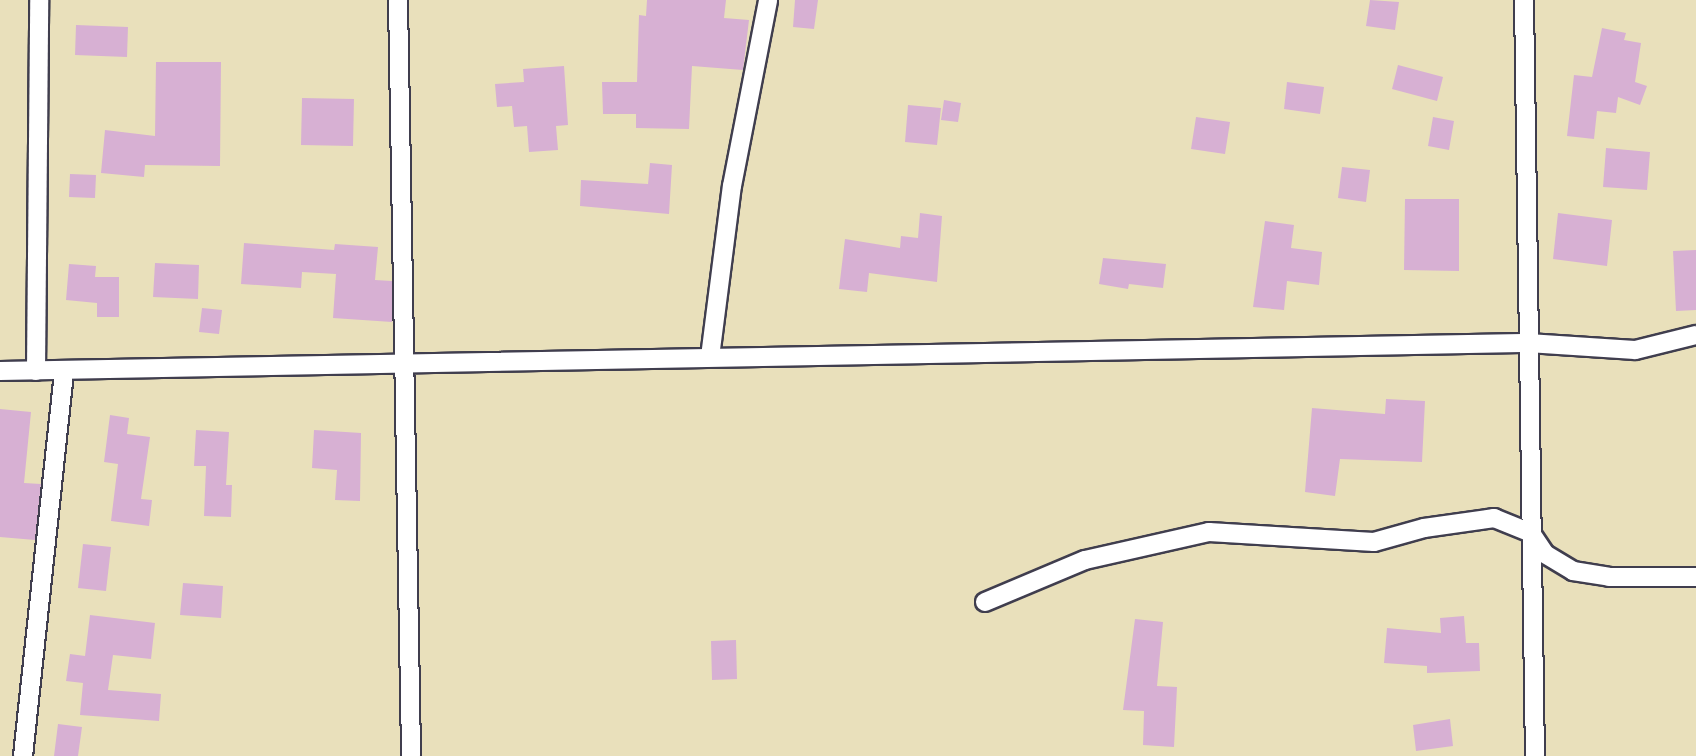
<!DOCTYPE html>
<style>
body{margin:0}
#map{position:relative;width:1696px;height:756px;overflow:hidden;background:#e9e0bb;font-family:Cardo,serif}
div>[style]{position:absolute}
.building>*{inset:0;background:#d7b0d3}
.roads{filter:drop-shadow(2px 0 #403e4e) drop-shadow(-2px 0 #403e4e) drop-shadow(0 2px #403e4e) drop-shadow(0 -2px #403e4e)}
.minor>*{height:18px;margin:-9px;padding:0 9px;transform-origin:9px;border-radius:9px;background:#fff}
span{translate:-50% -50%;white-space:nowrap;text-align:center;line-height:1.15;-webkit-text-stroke:4.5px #f7f3e8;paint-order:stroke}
</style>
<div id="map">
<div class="building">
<i style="clip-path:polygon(647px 0,726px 0,724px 18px,749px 20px,743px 70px,692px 66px,689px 129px,636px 128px,636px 114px,603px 114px,602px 82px,637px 82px,639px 15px,646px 16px)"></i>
<i style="clip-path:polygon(795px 0,818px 0,814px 29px,793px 27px)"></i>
<i style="clip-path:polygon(1370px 0,1399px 2px,1395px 30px,1366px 26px)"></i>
<i style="clip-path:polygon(76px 25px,128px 27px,127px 57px,75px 55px)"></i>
<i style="clip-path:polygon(1602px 28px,1626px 33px,1624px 40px,1641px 43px,1635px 82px,1647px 86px,1640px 105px,1618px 97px,1616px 113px,1597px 111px,1594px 139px,1567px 136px,1574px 75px,1592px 77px)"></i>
<i style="clip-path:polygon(156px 62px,221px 62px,220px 166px,145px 165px,144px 177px,101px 173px,105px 130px,155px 136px)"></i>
<i style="clip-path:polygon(1398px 65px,1443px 77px,1437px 101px,1392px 89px)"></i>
<i style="clip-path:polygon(564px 66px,568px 125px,556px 126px,558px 150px,529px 152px,527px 126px,514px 127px,512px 106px,497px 107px,495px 84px,524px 82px,523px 69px)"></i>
<i style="clip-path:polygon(1287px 82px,1324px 87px,1320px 114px,1284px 109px)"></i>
<i style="clip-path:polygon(302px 98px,354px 99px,353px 146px,301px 145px)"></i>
<i style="clip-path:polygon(944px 100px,961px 103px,958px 122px,941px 120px)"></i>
<i style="clip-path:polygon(908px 105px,941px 108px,937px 145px,905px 142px)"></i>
<i style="clip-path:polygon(1196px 117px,1230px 122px,1225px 154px,1191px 149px)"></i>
<i style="clip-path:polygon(1433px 117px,1454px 121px,1449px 150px,1428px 146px)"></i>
<i style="clip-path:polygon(1606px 148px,1650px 152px,1647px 190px,1603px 187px)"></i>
<i style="clip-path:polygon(650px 163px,672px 165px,669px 214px,580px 206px,581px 180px,648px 184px)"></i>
<i style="clip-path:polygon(1342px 167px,1370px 170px,1366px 202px,1338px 198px)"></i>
<i style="clip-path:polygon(70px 174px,96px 175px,95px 198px,69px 197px)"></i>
<i style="clip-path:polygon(1405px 199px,1459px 199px,1459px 271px,1404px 270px)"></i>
<i style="clip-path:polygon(920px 213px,942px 216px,937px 282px,869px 273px,867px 292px,839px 289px,845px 239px,900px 248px,901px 236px,918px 238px)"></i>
<i style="clip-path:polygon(1558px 213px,1612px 220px,1607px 266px,1553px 259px)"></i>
<i style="clip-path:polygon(1265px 221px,1294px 225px,1291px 248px,1322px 252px,1319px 285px,1287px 281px,1284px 310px,1253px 307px)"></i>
<i style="clip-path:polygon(244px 243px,334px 250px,335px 244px,378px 247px,375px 280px,392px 281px,392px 322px,333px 318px,336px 274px,302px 272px,301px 288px,241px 284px)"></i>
<i style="clip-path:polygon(1696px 250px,1696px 310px,1676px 311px,1673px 251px)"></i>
<i style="clip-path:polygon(1103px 258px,1166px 264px,1163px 288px,1129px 284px,1128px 289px,1099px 284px)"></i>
<i style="clip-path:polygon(155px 263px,199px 265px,198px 299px,153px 297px)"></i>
<i style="clip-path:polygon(69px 264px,96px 266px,95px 277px,119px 277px,119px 317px,97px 317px,97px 303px,66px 300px)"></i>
<i style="clip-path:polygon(202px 308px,222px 310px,219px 334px,199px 332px)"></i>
<i style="clip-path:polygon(1386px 399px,1425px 401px,1422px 462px,1340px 459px,1335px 496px,1305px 492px,1312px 408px,1385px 414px)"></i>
<i style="clip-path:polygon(0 409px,31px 412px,24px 483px,41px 484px,35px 540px,0 537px)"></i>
<i style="clip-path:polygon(110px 415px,129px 418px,127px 434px,150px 437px,141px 499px,152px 500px,149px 526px,111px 521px,118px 464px,104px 462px)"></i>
<i style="clip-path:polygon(196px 430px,229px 432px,226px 485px,232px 485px,231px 517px,204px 516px,206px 466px,194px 466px)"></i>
<i style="clip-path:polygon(314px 430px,361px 433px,360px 501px,335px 500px,337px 470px,312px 468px)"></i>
<i style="clip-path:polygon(83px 544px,111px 547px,106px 591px,78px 588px)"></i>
<i style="clip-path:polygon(183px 583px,223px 586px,221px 618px,180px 615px)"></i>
<i style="clip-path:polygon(90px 615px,155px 623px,151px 659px,113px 655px,108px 690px,161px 694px,159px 721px,80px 715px,83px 683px,66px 681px,70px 654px,85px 656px)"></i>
<i style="clip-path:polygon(1464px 616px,1466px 643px,1479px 643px,1480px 671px,1427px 673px,1427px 666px,1384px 663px,1387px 628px,1441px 633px,1440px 618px)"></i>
<i style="clip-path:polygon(1135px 619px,1163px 622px,1157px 686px,1177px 687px,1174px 747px,1143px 745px,1144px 711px,1123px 710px)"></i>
<i style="clip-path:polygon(736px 640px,737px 679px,712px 680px,711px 641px)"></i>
<i style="clip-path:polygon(1450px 719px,1453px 746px,1416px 751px,1413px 725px)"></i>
<i style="clip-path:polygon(58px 724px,82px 727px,78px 756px,54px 756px)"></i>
</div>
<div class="roads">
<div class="minor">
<i style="left:398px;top:0;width:756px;rotate:89.01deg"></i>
<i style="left:1524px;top:0;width:756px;rotate:89.17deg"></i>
<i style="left:710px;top:357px;width:172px;rotate:-82.7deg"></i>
<i style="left:732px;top:186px;width:189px;rotate:-79deg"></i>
<i style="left:0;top:371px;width:1528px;rotate:-1.05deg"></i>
<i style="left:1528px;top:343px;width:107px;rotate:3.7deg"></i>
<i style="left:1635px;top:350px;width:63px;rotate:-13.8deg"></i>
<i style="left:36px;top:371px;width:371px;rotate:-89.5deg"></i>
<i style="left:985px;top:602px;width:108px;rotate:-22.8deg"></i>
<i style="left:1085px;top:560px;width:127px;rotate:-12.7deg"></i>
<i style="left:1209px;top:532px;width:165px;rotate:3.5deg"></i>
<i style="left:1374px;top:542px;width:52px;rotate:-15.6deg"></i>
<i style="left:1424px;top:528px;width:71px;rotate:-8.1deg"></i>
<i style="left:1494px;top:518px;width:40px;rotate:22deg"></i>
<i style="left:1531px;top:533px;width:25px;rotate:56deg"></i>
<i style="left:1545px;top:554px;width:33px;rotate:31deg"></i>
<i style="left:1573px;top:571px;width:36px;rotate:9deg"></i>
<i style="left:1609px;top:577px;width:87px"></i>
<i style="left:23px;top:756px;width:388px;rotate:-83.9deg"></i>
</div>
</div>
</div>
